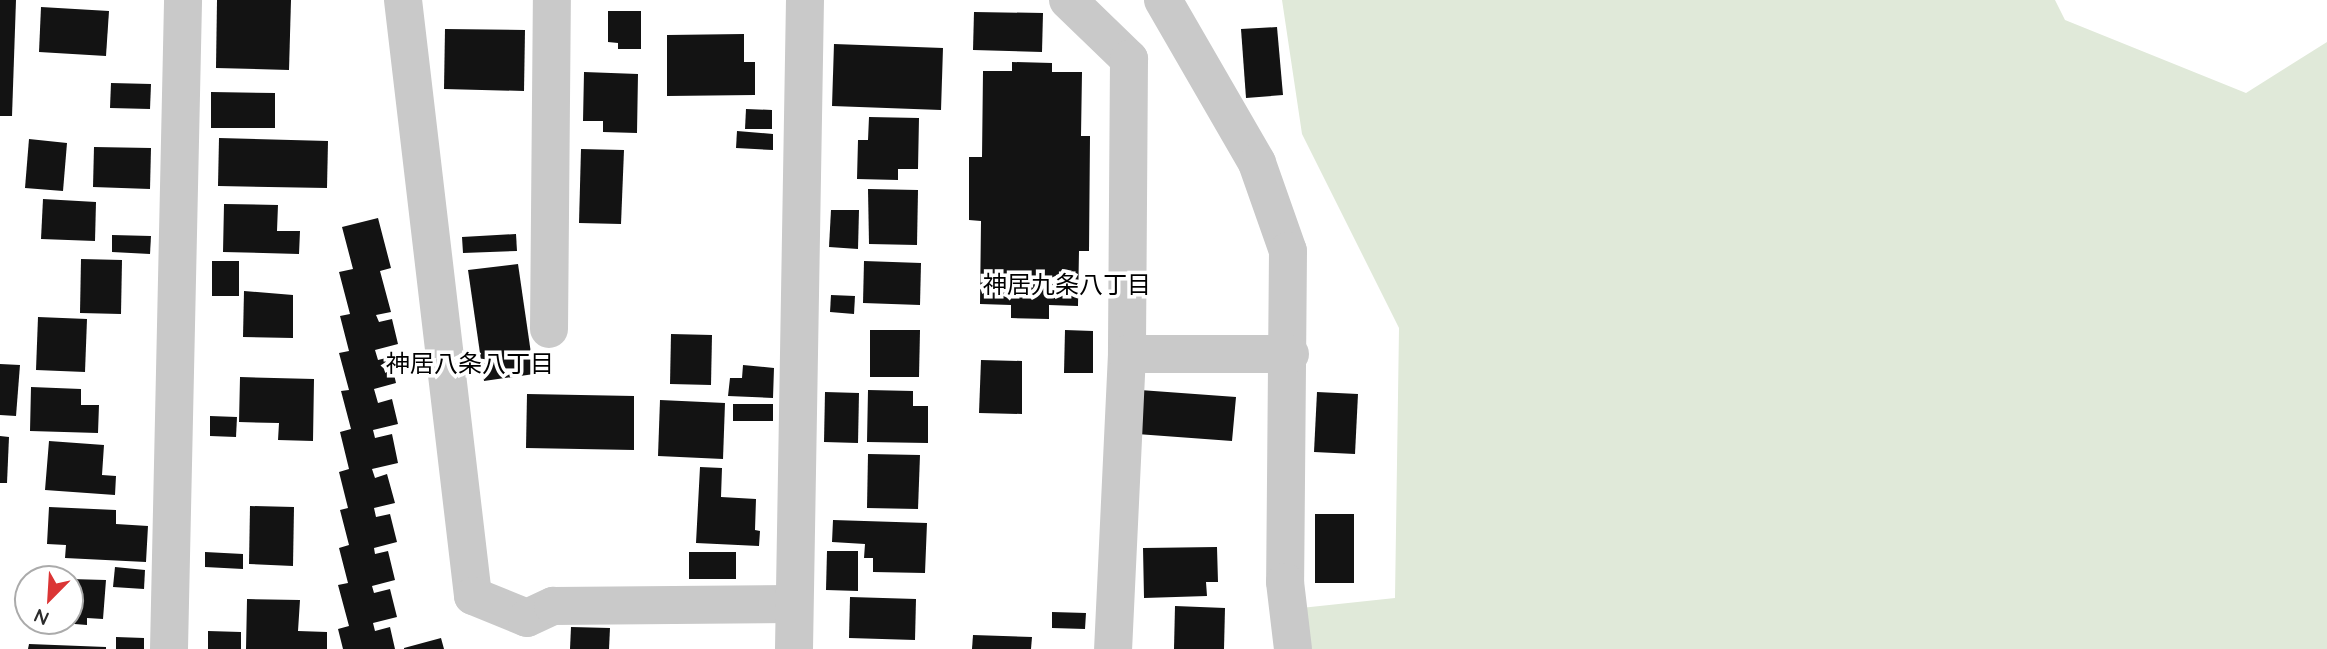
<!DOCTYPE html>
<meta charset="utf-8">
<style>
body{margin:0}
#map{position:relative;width:2327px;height:649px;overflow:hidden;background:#fff;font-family:Quicksand,"Noto Sans JP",sans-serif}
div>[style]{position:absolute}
.green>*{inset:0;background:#e0e9d9}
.building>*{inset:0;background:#131313}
.minor>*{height:38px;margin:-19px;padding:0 19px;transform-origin:19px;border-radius:19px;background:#c9c9c9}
span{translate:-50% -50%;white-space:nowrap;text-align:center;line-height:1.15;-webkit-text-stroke:7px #fff;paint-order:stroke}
.neighbourhood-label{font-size:24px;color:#000}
.north{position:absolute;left:14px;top:565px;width:70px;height:70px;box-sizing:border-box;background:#fff;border:2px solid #ababab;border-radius:50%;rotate:204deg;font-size:19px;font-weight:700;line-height:28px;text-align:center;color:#2c2c2c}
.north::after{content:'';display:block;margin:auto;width:24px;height:32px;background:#db3535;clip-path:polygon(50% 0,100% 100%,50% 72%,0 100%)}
</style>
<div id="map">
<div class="green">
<i style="clip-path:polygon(1282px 0,2055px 0,2065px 20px,2246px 93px,2327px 42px,2327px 649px,1309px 649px,1301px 608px,1395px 598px,1399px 328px,1302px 134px)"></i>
</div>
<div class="building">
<i style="clip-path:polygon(0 0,16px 0,12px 116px,0 116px)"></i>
<i style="clip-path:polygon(217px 0,291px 0,289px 70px,216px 68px)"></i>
<i style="clip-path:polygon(41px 7px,109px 11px,106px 56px,39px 52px)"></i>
<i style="clip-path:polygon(608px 11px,641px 11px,641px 49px,618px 49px,618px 43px,608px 42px)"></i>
<i style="clip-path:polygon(974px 12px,1043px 13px,1042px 52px,973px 50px)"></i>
<i style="clip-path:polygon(1277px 27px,1283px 95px,1246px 98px,1241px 29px)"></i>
<i style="clip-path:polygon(445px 29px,525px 30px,524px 91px,444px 89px)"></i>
<i style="clip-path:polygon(744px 34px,744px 62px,755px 62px,755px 95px,667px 96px,667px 35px)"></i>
<i style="clip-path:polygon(834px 44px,943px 48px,941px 110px,832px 106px)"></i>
<i style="clip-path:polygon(1012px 62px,1052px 63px,1052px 72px,1082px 72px,1081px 136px,1090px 136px,1089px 251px,1079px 251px,1078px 306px,1049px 305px,1049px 319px,1011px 318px,1011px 305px,980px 304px,981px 221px,969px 220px,969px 157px,982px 157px,983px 71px,1012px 71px)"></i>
<i style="clip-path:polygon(584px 72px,638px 74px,637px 133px,603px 132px,603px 121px,583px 121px)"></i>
<i style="clip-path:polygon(111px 83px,151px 84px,150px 109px,110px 108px)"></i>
<i style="clip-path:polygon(211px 92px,275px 93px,275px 128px,211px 128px)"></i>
<i style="clip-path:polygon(746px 109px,772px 110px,772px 129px,745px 129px)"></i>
<i style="clip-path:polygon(869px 117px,919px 118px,918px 169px,898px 169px,898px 180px,857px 179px,858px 140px,868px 140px)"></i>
<i style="clip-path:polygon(737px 131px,773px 134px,773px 150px,736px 148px)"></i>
<i style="clip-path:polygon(219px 138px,328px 141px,327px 188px,218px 186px)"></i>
<i style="clip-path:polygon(29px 139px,67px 143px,63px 191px,25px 188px)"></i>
<i style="clip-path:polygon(94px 147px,151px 148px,150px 189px,93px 187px)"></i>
<i style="clip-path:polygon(581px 149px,624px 150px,621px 224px,579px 223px)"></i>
<i style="clip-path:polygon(868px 189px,918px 190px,917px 245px,869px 244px)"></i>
<i style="clip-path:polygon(43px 199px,96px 202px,95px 241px,41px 239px)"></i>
<i style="clip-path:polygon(224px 204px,278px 205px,277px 231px,300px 231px,299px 254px,223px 252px)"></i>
<i style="clip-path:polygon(831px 210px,859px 210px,858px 249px,829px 247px)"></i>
<i style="clip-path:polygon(378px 218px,391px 268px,380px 271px,391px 312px,376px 315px,379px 322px,392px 319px,398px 344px,375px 350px,378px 360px,390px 357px,396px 383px,374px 389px,378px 403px,392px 399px,398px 424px,373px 430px,375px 438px,392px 434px,398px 463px,372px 469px,375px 478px,387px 474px,395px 503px,374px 508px,376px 517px,390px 514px,397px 542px,374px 548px,375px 554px,388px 551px,395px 580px,372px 586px,374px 593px,390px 589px,397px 617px,373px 623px,375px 631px,390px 627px,395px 649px,343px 649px,338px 629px,349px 626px,338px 585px,348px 583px,339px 548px,349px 545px,340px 510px,348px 508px,339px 472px,349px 469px,340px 432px,351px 429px,341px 391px,349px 390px,339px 353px,349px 351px,340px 316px,350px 314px,339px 272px,353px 269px,342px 227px)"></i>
<i style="clip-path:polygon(516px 234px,517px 251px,463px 253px,462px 237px)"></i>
<i style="clip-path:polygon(112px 235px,151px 236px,150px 254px,112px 252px)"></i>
<i style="clip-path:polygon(81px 259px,122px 260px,121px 314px,80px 313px)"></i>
<i style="clip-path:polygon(212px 261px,239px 261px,239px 296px,212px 296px)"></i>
<i style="clip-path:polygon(864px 261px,921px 263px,920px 305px,863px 303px)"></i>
<i style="clip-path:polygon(518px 264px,534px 374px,484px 381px,468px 270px)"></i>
<i style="clip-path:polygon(244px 291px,293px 295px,293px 338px,243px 337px)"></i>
<i style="clip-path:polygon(831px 295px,855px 296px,854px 314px,830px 312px)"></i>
<i style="clip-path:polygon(38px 317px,87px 319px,85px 372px,36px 370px)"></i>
<i style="clip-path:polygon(870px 330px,920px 330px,919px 377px,870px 377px)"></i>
<i style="clip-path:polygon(1065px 330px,1093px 331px,1093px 373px,1064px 373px)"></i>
<i style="clip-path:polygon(671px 334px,712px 335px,711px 385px,670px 384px)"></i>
<i style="clip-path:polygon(981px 360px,1022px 361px,1022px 414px,979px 413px)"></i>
<i style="clip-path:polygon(0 364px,20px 365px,16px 416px,0 415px)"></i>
<i style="clip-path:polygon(743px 365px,774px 368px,773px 398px,728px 396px,730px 378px,742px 378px)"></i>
<i style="clip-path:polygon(240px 377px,314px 379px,313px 441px,278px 440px,279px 423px,239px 422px)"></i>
<i style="clip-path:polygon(31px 387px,81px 389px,81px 405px,99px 405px,98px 433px,30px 431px)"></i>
<i style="clip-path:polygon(868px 390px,913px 391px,913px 406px,928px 406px,928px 443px,867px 442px)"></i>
<i style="clip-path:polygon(1140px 390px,1236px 397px,1232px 441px,1137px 434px)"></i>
<i style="clip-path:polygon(825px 392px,859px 393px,858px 443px,824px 442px)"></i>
<i style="clip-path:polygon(1317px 392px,1358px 394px,1355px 454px,1314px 452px)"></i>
<i style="clip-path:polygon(527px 394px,634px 396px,634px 450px,526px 448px)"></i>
<i style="clip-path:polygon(660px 400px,725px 403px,723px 459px,658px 456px)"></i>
<i style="clip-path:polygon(733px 404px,773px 404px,773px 421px,733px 421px)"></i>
<i style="clip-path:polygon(210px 416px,237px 417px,236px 437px,210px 436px)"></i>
<i style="clip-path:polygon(0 436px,9px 437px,7px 483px,0 483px)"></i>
<i style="clip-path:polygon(49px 441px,104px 445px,102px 475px,116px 476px,115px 495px,45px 490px)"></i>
<i style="clip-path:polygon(868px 454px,920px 455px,918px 509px,867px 508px)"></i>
<i style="clip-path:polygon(700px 467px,722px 468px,721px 497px,756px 499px,755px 530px,760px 531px,759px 546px,696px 543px)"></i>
<i style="clip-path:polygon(250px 506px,294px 507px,293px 566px,249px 564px)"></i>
<i style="clip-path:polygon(49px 507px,116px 510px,116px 524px,148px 526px,146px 562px,65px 558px,66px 545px,47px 544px)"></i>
<i style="clip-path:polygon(1315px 514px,1354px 514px,1354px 583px,1315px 583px)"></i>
<i style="clip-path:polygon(833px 520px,927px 523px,925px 573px,873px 572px,873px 558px,864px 558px,865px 544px,832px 542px)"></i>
<i style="clip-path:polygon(1217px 547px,1218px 582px,1206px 582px,1207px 596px,1144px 598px,1143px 548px)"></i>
<i style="clip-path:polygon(827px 551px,858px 551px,858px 591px,826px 590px)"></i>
<i style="clip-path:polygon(205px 552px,243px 554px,243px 569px,205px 567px)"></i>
<i style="clip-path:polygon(689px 552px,736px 552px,736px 579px,689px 579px)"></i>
<i style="clip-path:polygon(115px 567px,145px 570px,144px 589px,113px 587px)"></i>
<i style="clip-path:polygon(70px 579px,106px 580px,103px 619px,87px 618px,87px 625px,62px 623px,70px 621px)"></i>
<i style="clip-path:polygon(850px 597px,916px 599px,915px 640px,849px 638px)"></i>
<i style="clip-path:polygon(247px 599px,300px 600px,298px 631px,327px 632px,327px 649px,246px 649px)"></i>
<i style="clip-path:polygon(1175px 606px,1225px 608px,1224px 649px,1174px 649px)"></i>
<i style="clip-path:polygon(1052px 612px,1086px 613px,1085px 629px,1052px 628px)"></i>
<i style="clip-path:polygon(571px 627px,610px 628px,609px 649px,570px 649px)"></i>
<i style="clip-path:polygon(208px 631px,241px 632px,241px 649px,208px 649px)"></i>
<i style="clip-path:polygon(973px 635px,1032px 637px,1031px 649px,972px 649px)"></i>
<i style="clip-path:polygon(116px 637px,144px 638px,144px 649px,116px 649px)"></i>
<i style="clip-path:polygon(441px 638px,444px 649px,404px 649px,404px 648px)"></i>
<i style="clip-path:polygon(29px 644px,106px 647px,106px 649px,28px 649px)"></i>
</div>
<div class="minor">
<i style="left:403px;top:0;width:600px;rotate:83.3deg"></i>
<i style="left:473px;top:596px;width:58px;rotate:22.2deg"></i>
<i style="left:527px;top:618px;width:29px;rotate:-25deg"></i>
<i style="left:553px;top:606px;width:241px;rotate:-0.5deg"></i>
<i style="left:1068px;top:0;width:85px;rotate:44deg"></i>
<i style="left:1129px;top:59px;width:295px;rotate:90.4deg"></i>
<i style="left:1127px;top:354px;width:295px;rotate:92.7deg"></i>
<i style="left:1163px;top:0;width:188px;rotate:60deg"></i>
<i style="left:1257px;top:163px;width:93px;rotate:70.6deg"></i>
<i style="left:1288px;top:251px;width:331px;rotate:90.5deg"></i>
<i style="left:1285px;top:582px;width:67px;rotate:83.2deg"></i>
<i style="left:549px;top:329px;width:329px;rotate:-89.5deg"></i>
<i style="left:1127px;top:354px;width:163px"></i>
<i style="left:169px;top:649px;width:649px;rotate:-88.76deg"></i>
<i style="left:794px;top:649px;width:649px;rotate:-89.03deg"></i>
</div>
<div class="neighbourhood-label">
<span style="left:1067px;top:285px">神居九条八丁目</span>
<span style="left:470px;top:364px">神居八条八丁目</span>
</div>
<div class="north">N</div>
</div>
